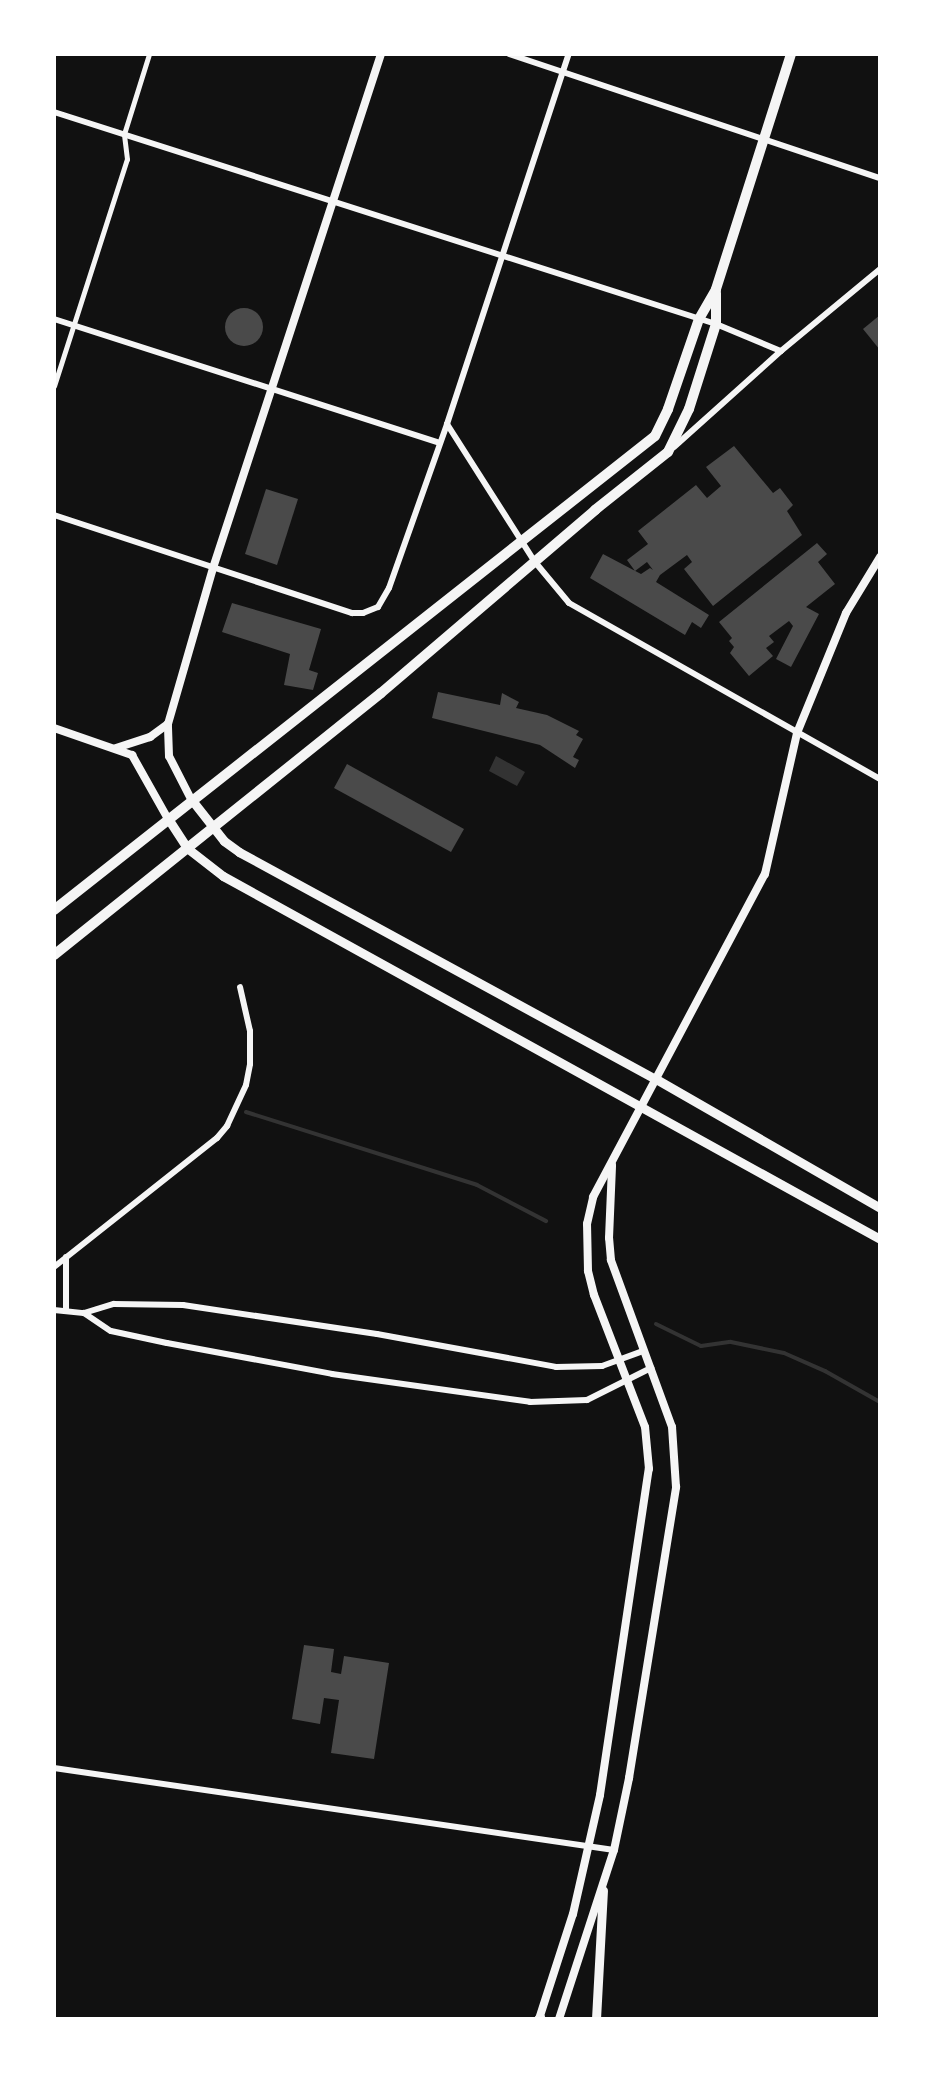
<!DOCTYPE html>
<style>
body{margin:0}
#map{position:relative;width:934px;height:2073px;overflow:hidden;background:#111;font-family:"Roboto Condensed",sans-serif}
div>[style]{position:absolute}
.water>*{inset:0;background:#333}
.stream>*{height:4px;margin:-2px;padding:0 2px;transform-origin:2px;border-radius:2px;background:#333}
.building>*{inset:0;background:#4a4a4a}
.round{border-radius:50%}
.pedestrian>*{height:5px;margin:-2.5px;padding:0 2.5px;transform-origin:2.5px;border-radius:2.5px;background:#f5f5f5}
.minor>*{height:6px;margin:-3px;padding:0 3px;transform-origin:3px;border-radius:3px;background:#f5f5f5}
.tertiary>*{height:8px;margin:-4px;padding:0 4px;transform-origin:4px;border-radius:4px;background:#f5f5f5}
.secondary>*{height:9px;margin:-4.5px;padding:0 4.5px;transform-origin:4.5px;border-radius:4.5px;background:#f5f5f5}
.primary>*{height:10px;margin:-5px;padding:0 5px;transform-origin:5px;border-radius:5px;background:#f5f5f5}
span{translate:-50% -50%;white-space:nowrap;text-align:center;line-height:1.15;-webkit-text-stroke:7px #fff;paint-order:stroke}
.frame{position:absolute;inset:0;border:56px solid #fff;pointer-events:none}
</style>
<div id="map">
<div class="water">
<i style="clip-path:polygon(496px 756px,525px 772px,517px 786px,489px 771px)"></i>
</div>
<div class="stream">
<i style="left:246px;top:1112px;width:242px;rotate:17.5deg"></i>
<i style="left:477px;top:1185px;width:78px;rotate:27.6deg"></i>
<i style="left:656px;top:1324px;width:50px;rotate:26.1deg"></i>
<i style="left:701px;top:1346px;width:30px;rotate:-8deg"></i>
<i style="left:731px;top:1342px;width:54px;rotate:11.7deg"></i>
<i style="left:784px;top:1353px;width:45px;rotate:23.7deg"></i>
<i style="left:825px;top:1371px;width:63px;rotate:29.4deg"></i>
</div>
<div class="building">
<i class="round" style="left:225px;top:308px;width:38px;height:38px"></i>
<i style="clip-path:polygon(880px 315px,880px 350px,863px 329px)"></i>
<i style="clip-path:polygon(734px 446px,773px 493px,780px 488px,793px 505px,787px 511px,802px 535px,713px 606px,684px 569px,692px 562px,687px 555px,660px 575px,656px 582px,709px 615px,701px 628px,692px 622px,685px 635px,590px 578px,603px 554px,641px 574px,650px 568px,653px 570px,647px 562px,635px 571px,627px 560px,648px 544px,638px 531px,696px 485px,707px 498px,721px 486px,706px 467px)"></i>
<i style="clip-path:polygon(266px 489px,298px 499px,277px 565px,245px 554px)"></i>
<i style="clip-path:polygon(817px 543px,827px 554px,818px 562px,835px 584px,806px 607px,819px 614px,791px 667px,776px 659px,793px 626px,789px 621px,769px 636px,774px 642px,766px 648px,773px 656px,749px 676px,730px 653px,734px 647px,729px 641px,732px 638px,719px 622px)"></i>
<i style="clip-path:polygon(232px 603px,321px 629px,309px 670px,318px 673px,313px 690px,284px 685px,290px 654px,222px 632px)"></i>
<i style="clip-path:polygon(438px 692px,500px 705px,502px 693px,519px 702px,516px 708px,547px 715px,579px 731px,576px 735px,583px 739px,573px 757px,579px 760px,575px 768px,540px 745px,432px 718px)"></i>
<i style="clip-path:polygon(347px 764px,464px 829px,451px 852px,334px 788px)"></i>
<i style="clip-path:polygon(304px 1645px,334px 1649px,331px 1672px,341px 1674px,344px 1656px,389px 1663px,374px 1759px,331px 1753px,339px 1700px,324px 1698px,320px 1724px,292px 1719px)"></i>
</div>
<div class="pedestrian">
<i style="left:54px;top:386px;width:238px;rotate:-72.2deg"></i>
<i style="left:127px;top:159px;width:25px;rotate:-97deg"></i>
<i style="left:124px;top:134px;width:84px;rotate:-72.6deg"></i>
</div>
<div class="minor">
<i style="left:509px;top:54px;width:391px;rotate:18.5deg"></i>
<i style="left:54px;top:112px;width:695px;rotate:17.76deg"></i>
<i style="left:716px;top:324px;width:70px;rotate:22.6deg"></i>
<i style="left:54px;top:319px;width:405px;rotate:17.8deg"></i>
<i style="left:447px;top:424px;width:164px;rotate:57.5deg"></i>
<i style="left:535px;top:562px;width:53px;rotate:50.3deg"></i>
<i style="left:569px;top:603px;width:357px;rotate:29.5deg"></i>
<i style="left:674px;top:447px;width:144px;rotate:-41.9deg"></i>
<i style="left:781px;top:351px;width:129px;rotate:-39.6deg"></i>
<i style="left:54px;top:515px;width:314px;rotate:18.2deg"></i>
<i style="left:352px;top:613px;width:11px"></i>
<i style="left:363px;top:613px;width:16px;rotate:-22deg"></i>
<i style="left:378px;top:607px;width:22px;rotate:-60deg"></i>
<i style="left:389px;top:588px;width:174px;rotate:-70.5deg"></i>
<i style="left:447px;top:424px;width:390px;rotate:-71.8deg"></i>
<i style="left:54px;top:1267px;width:208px;rotate:-38.4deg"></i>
<i style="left:217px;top:1138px;width:16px;rotate:-50deg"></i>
<i style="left:227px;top:1126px;width:45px;rotate:-65.1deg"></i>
<i style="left:246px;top:1085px;width:21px;rotate:-79deg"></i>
<i style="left:250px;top:1064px;width:33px;rotate:-90deg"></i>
<i style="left:250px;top:1031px;width:45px;rotate:-102.8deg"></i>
<i style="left:54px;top:1310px;width:30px;rotate:6deg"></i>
<i style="left:84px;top:1313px;width:31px;rotate:-17deg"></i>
<i style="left:114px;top:1304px;width:69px;rotate:0.8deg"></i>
<i style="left:183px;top:1305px;width:196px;rotate:8.5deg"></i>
<i style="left:377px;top:1334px;width:182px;rotate:10.4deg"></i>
<i style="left:556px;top:1367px;width:46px;rotate:-1.2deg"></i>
<i style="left:602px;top:1366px;width:44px;rotate:-20.1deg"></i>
<i style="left:66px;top:1311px;width:54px;rotate:-90deg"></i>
<i style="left:84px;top:1313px;width:32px;rotate:34deg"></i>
<i style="left:111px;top:1331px;width:57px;rotate:12.1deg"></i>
<i style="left:167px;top:1343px;width:168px;rotate:10.6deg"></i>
<i style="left:332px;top:1374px;width:200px;rotate:8deg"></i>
<i style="left:530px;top:1402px;width:57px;rotate:-2deg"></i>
<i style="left:587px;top:1400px;width:72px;rotate:-26.6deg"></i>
<i style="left:54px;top:1768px;width:566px;rotate:8.33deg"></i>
</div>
<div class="tertiary">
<i style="left:54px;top:728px;width:83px;rotate:19.1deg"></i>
<i style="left:132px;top:755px;width:71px;rotate:60.6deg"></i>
<i style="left:116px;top:748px;width:36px;rotate:-18deg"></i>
<i style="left:150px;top:737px;width:22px;rotate:-36deg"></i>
<i style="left:191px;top:799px;width:48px;rotate:-117.1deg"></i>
<i style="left:169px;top:756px;width:32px;rotate:-92deg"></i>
<i style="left:168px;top:724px;width:162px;rotate:-73.9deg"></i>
<i style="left:213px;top:568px;width:541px;rotate:-71.9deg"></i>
<i style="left:539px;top:2019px;width:110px;rotate:-72.1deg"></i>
<i style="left:573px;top:1914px;width:122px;rotate:-77.2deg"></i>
<i style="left:600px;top:1795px;width:330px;rotate:-81.5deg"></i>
<i style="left:649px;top:1469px;width:42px;rotate:-95.4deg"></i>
<i style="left:645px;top:1427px;width:142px;rotate:-111.1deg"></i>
<i style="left:594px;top:1295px;width:25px;rotate:-104deg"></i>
<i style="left:588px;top:1271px;width:47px;rotate:-91.2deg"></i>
<i style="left:587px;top:1224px;width:28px;rotate:-77deg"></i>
<i style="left:593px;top:1197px;width:366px;rotate:-62deg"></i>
<i style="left:765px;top:874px;width:145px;rotate:-77.2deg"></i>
<i style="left:797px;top:733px;width:130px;rotate:-67.8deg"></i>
<i style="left:846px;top:613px;width:66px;rotate:-58.7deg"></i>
<i style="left:559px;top:2019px;width:178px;rotate:-72deg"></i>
<i style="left:614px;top:1850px;width:74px;rotate:-78.2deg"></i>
<i style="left:629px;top:1778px;width:295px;rotate:-80.8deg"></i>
<i style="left:676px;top:1487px;width:60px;rotate:-93.8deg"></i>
<i style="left:672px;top:1427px;width:178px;rotate:-110.1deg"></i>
<i style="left:611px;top:1260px;width:22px;rotate:-95deg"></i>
<i style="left:609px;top:1238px;width:73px;rotate:-87.6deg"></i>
</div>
<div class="secondary">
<i style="left:191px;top:799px;width:53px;rotate:51.8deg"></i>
<i style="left:224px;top:841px;width:19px;rotate:36deg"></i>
<i style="left:239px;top:852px;width:475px;rotate:28.6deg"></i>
<i style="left:656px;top:1079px;width:258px;rotate:29.9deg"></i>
<i style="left:167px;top:817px;width:37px;rotate:57deg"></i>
<i style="left:187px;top:848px;width:46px;rotate:37.9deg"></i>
<i style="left:223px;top:876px;width:751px;rotate:28.92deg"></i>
<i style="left:538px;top:2019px;width:3px;rotate:-45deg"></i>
<i style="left:596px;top:2019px;width:129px;rotate:-86.9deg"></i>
</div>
<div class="primary">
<i style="left:54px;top:910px;width:765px;rotate:-38.26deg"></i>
<i style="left:655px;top:436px;width:30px;rotate:-64deg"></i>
<i style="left:668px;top:409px;width:95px;rotate:-71deg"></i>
<i style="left:699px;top:319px;width:34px;rotate:-60deg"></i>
<i style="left:716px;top:289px;width:247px;rotate:-72.3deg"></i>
<i style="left:54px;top:955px;width:419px;rotate:-38.7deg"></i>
<i style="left:381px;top:693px;width:282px;rotate:-40.5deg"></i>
<i style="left:595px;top:510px;width:93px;rotate:-38.5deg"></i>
<i style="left:668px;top:452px;width:48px;rotate:-64deg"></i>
<i style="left:689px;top:409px;width:89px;rotate:-72.4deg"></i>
<i style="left:716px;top:324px;width:31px;rotate:-90deg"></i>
</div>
<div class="frame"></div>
</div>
